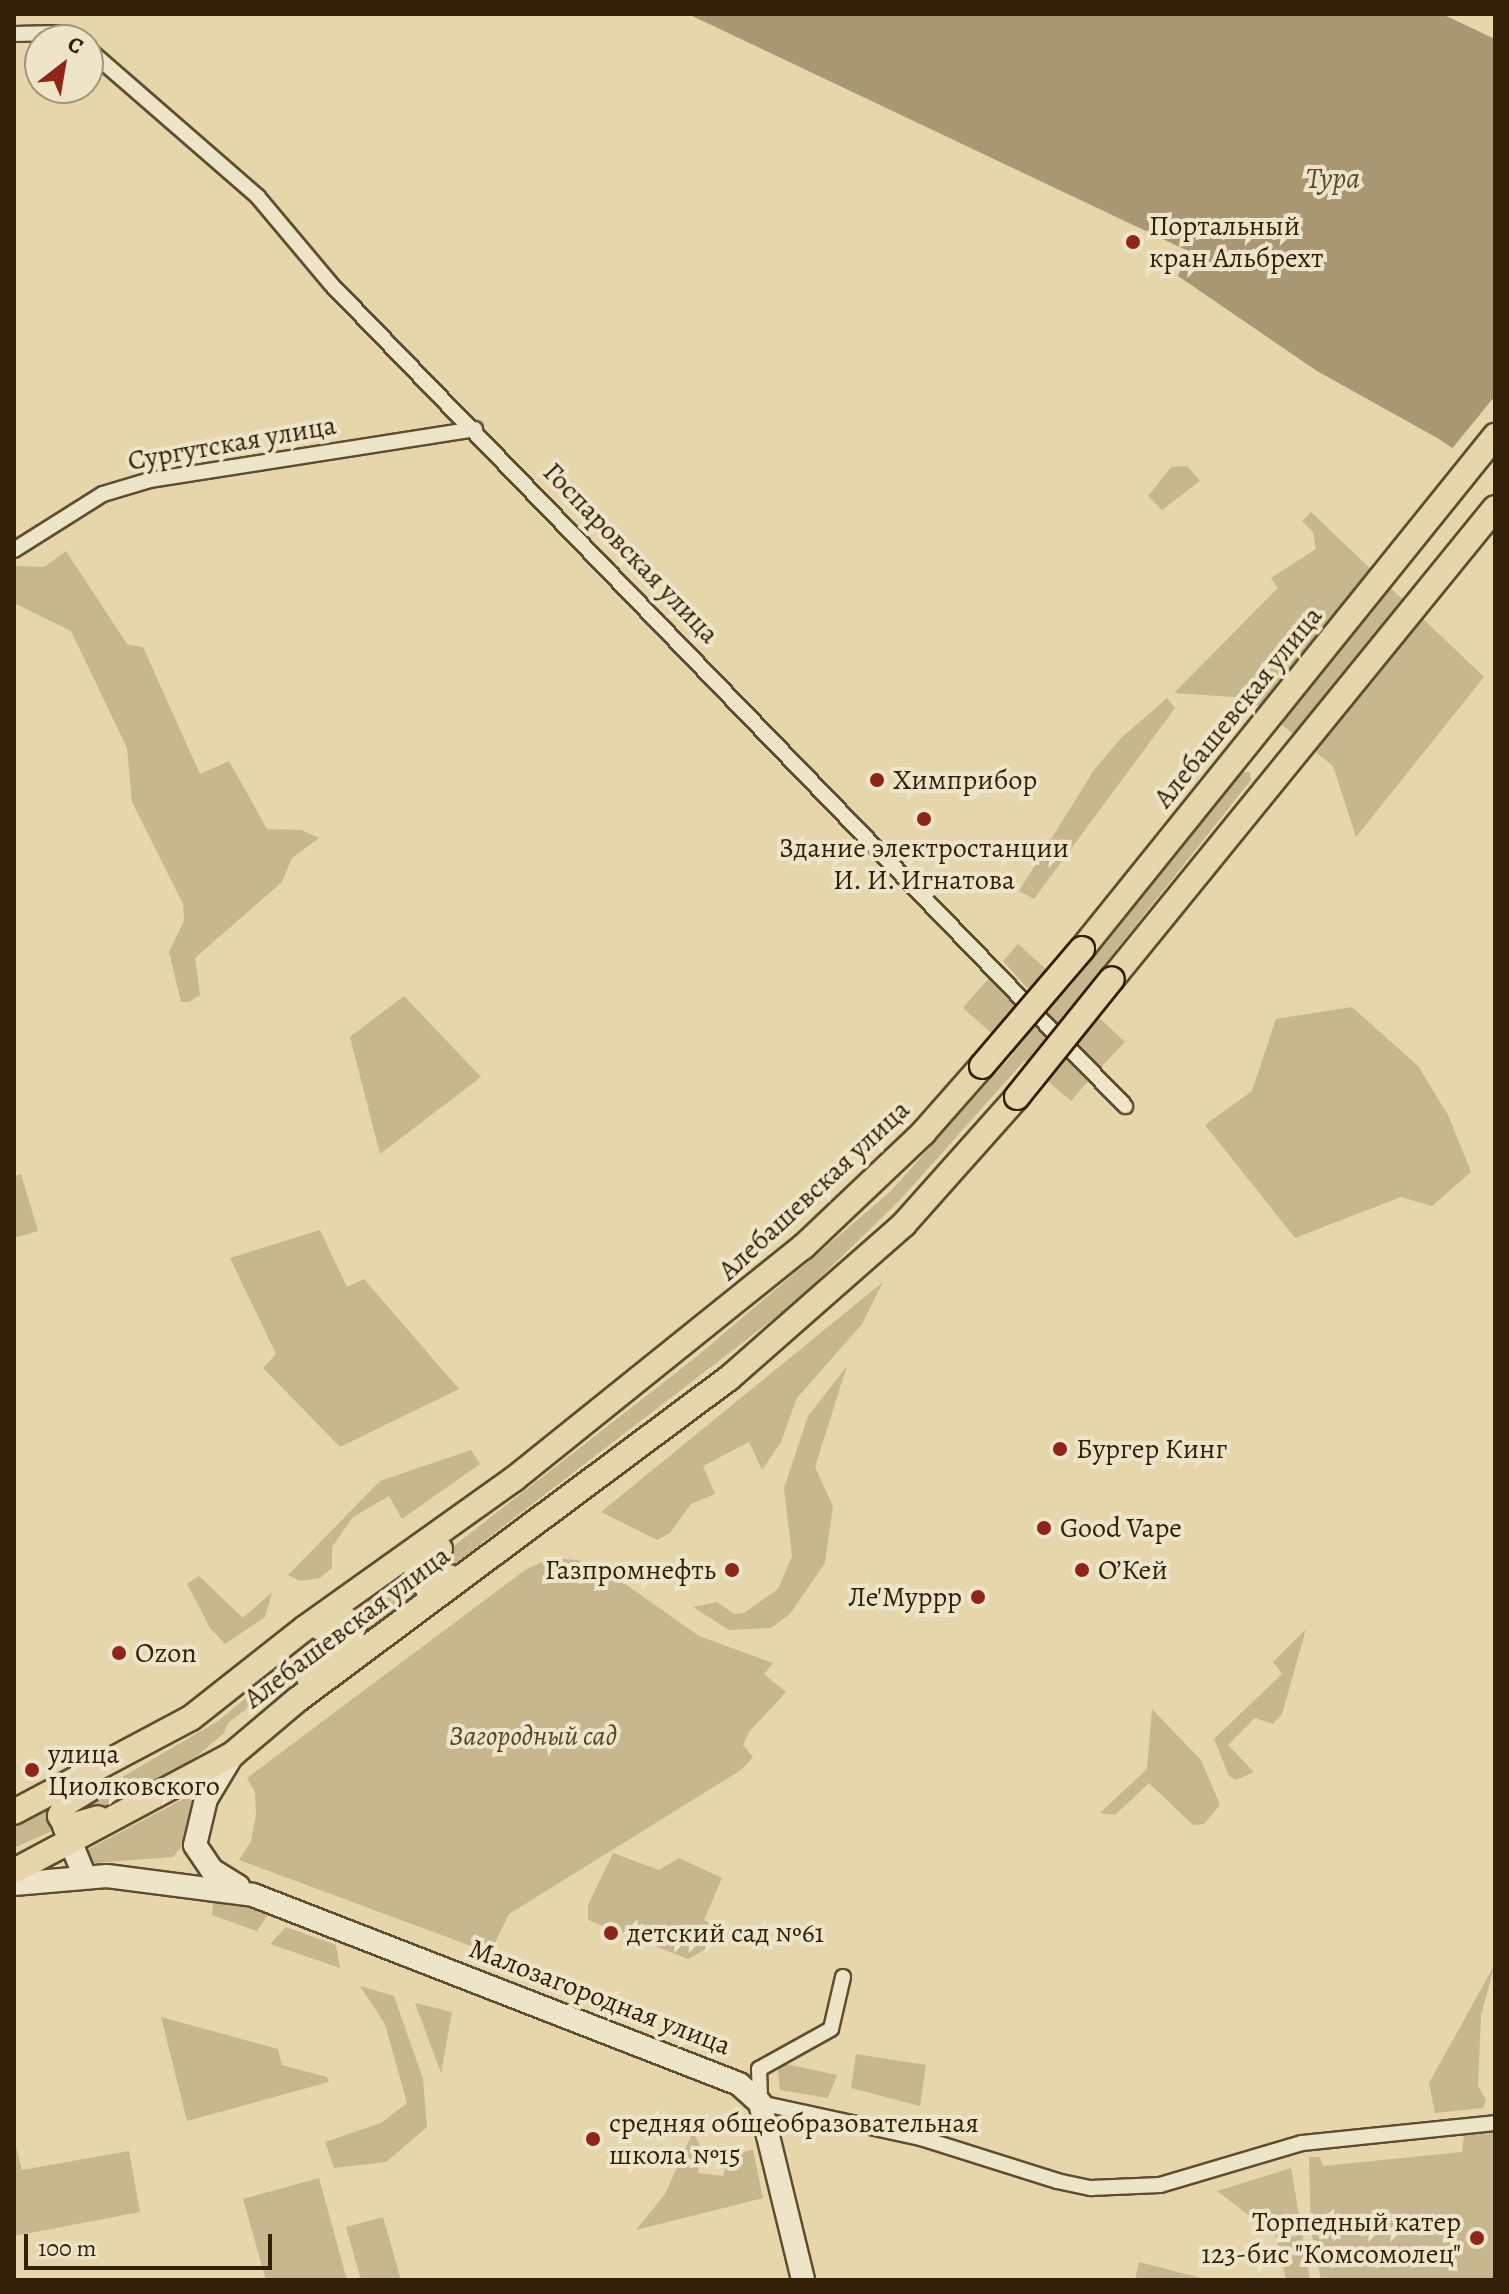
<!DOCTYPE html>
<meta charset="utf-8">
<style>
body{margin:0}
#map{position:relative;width:1509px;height:2294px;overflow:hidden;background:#e5d6ab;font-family:Alegreya,serif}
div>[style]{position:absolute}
.green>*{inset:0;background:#c6b78f}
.water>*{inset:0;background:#a89873}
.pier>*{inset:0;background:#e5d6ab}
.roads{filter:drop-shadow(2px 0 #5e4d2f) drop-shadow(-2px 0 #5e4d2f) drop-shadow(0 2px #5e4d2f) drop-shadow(0 -2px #5e4d2f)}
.street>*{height:14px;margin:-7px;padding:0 7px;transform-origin:7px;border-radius:7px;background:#eee4c8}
.secondary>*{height:22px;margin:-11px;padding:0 11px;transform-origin:11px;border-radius:11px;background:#eee4c8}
.primary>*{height:24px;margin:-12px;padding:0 12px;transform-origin:12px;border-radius:12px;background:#e5d6ab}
.bridges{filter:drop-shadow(2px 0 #311f06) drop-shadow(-2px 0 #311f06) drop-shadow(0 2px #311f06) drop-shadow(0 -2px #311f06)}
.primary-bridge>*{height:24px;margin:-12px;padding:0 12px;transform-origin:12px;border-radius:12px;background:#e5d6ab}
.dots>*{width:22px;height:22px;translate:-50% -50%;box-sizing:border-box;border:4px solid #eee4c8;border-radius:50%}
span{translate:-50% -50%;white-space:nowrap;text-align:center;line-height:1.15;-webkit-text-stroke:8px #eee4c8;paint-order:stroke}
.poi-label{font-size:28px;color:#311f06}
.left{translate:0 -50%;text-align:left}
.right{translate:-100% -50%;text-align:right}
.street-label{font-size:28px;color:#311f06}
.park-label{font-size:28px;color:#564528;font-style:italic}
.water-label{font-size:30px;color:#5b492c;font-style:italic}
.frame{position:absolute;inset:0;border:16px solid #311f06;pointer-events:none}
.north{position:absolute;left:24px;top:24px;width:80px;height:80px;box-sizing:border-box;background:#eee4c8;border:2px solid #a2957a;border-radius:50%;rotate:31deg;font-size:22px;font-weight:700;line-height:32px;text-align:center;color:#311f06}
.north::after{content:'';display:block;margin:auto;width:28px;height:36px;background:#8f2418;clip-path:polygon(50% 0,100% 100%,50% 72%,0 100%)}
.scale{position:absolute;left:24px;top:2234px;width:248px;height:36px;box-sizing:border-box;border:4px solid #311f06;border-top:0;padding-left:10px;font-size:24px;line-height:28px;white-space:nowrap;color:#311f06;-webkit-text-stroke:6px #eee4c8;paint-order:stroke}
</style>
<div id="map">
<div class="green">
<i style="clip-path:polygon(1187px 466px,1200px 481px,1162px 510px,1148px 496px,1171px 467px)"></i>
<i style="clip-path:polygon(1311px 512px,1484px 677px,1356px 837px,1333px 766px,1248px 698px,1174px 693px,1278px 588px,1271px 578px,1316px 549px,1313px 532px,1302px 521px)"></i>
<i style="clip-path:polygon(66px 551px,127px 644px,143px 647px,200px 774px,229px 761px,267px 829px,301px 830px,319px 838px,292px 858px,282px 882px,195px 958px,200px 995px,189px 1002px,181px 1002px,169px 952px,184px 921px,183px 904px,132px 802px,127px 748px,71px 631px,14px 603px,14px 566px,44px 567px)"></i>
<i style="clip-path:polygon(1167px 698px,1175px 708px,1034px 899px,1019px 891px,1094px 770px,1121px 738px)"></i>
<i style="clip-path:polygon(1242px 772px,1250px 772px,1251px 780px,1078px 998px,1125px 1042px,1099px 1069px,1058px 1022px,1046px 1036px,1089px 1080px,1071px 1101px,1024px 1061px,899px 1201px,793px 1304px,432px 1581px,423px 1570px,695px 1358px,890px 1192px,1014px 1053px,963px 1008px,989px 978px,1037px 1026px,1049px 1012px,1003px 961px,1018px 944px,1068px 989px)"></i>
<i style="clip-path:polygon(404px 996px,481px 1077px,380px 1154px,350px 1037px)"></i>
<i style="clip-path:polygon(1352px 1007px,1418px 1066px,1448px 1115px,1471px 1172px,1432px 1206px,1401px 1197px,1295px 1238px,1205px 1125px,1252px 1091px,1276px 1019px)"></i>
<i style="clip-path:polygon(21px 1174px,38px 1231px,14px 1238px,14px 1176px)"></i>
<i style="clip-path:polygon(320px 1230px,347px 1287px,364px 1279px,459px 1389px,340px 1447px,263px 1368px,276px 1354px,230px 1258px)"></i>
<i style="clip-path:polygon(883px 1282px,862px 1324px,797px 1398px,781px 1442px,762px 1470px,749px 1442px,703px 1466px,715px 1494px,691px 1504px,670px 1533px,657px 1540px,601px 1512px)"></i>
<i style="clip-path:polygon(847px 1366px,815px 1467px,833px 1506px,825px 1563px,790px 1614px,771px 1628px,729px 1630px,693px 1607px,717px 1602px,734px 1614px,744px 1613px,778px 1589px,792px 1556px,784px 1488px,808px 1416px)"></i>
<i style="clip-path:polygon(471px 1450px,480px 1464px,402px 1519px,389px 1496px,353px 1517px,332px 1547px,332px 1568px,320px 1578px,300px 1581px,288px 1575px,380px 1481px)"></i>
<i style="clip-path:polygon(551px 1558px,577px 1560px,608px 1572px,699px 1636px,773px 1663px,764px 1674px,786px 1692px,749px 1732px,743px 1745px,753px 1757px,741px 1770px,509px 1914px,490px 1953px,239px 1860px,251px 1841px,256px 1815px,255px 1792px,247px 1778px,525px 1570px)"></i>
<i style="clip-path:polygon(408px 1571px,417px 1592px,362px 1634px,352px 1613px)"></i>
<i style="clip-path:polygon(199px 1576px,243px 1618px,272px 1592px,265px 1617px,225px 1644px,210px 1628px,187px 1584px)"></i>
<i style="clip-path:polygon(334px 1625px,345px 1634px,228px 1723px,224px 1733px,191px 1761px,76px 1821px,71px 1807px,218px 1721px)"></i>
<i style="clip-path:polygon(1306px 1629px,1282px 1714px,1273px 1724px,1255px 1718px,1228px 1745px,1254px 1772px,1236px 1780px,1229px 1776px,1214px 1739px,1282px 1674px,1273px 1662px)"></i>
<i style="clip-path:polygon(1152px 1709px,1201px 1760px,1220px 1805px,1204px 1824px,1193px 1825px,1149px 1783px,1115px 1815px,1100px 1813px,1147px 1769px)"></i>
<i style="clip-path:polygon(193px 1794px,183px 1845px,173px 1857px,94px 1863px,87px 1858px,85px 1851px)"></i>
<i style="clip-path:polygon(57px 1805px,56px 1829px,14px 1848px,14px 1826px)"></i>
<i style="clip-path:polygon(613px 1853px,659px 1870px,679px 1858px,722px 1878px,704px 1920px,716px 1927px,711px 1946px,688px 1959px,588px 1920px,588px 1905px)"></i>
<i style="clip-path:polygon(214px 1893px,268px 1914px,257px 1931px,212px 1915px)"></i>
<i style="clip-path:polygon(286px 1927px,336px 1945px,340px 1968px,270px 1944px)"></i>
<i style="clip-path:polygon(1495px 1964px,1481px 2015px,1478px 2086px,1486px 2100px,1483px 2108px,1435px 2113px,1429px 2083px)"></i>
<i style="clip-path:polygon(360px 1986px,394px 1996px,423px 2079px,427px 2127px,386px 2162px,334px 2168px,325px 2142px,381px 2123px,407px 2103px,385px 2024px)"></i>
<i style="clip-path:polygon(415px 2003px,452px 2012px,441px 2073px)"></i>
<i style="clip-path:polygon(161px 2017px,278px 2049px,282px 2065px,327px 2077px,329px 2082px,187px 2121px)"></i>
<i style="clip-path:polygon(856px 2054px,926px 2065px,920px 2106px,851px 2088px)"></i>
<i style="clip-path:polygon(777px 2062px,837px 2075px,828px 2098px,780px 2090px)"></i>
<i style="clip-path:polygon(693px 2132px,702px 2149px,698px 2173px,723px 2176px,729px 2155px,753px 2150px,763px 2198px,636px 2230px,665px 2194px)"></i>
<i style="clip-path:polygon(1495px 2133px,1495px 2280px,1321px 2280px,1311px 2231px,1309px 2157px,1320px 2157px,1323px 2166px,1462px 2152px,1464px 2134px)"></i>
<i style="clip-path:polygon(14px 2138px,22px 2170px,129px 2151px,140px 2212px,14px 2236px)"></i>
<i style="clip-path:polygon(1291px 2168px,1310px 2280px,1286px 2280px,1276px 2236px,1217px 2191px)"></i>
<i style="clip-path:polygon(319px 2178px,347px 2280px,266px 2280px,243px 2199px)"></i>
<i style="clip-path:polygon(383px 2217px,401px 2280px,361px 2280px,346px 2227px)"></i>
<i style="clip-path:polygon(1139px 2262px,1209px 2280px,1135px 2280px)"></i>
</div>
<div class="water">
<i style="clip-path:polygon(688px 14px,1442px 14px,1495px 39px,1495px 477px,1439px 439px,1317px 371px,1178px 276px,1188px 251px)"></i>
</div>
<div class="pier">
<i style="clip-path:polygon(1495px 396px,1495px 481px,1450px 451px)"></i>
</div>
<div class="roads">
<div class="street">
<i style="left:14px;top:34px;width:43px;rotate:-1.3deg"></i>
<i style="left:57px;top:33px;width:18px;rotate:22deg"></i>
<i style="left:88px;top:49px;width:225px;rotate:41deg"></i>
<i style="left:258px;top:197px;width:114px;rotate:50deg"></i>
<i style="left:331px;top:284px;width:1143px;rotate:45.99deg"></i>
<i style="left:14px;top:550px;width:105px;rotate:-32.2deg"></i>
<i style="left:103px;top:494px;width:49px;rotate:-16.6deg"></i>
<i style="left:150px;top:480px;width:329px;rotate:-8.9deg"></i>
<i style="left:843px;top:1977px;width:53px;rotate:103deg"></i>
<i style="left:831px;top:2029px;width:82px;rotate:150.9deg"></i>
<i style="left:759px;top:2069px;width:34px;rotate:88deg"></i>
<i style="left:760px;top:2103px;width:165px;rotate:12.3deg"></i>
<i style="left:921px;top:2138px;width:143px;rotate:17.5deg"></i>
<i style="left:1057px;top:2181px;width:35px;rotate:12deg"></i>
<i style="left:1091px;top:2188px;width:69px;rotate:-2.5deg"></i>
<i style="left:1160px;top:2185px;width:148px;rotate:-16.5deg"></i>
<i style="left:1302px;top:2143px;width:194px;rotate:-5.9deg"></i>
</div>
<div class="secondary">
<i style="left:233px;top:1754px;width:52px;rotate:121deg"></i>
<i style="left:206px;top:1799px;width:47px;rotate:103.4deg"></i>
<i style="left:195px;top:1845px;width:30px;rotate:56deg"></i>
<i style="left:212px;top:1870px;width:31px;rotate:32deg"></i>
<i style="left:64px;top:1826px;width:55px;rotate:67.6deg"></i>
<i style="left:14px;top:1884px;width:93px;rotate:-4.9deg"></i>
<i style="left:107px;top:1876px;width:147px;rotate:7.4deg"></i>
<i style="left:253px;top:1895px;width:521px;rotate:21.25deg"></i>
<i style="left:739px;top:2084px;width:28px;rotate:42deg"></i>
<i style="left:760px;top:2103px;width:182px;rotate:76.3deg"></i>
</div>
<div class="primary">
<i style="left:1082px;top:949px;width:659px;rotate:-51.16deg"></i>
<i style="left:1112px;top:979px;width:607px;rotate:-50.88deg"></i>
<i style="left:440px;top:1549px;width:26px;rotate:143deg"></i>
<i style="left:419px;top:1565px;width:15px;rotate:106deg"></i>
<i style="left:415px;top:1579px;width:20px;rotate:24deg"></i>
<i style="left:433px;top:1587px;width:19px;rotate:-32deg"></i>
<i style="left:309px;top:1678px;width:57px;rotate:-45deg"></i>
<i style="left:349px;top:1638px;width:13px;rotate:-67deg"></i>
<i style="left:354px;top:1626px;width:14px;rotate:-141deg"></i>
<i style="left:343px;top:1617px;width:25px;rotate:154deg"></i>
<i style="left:88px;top:1790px;width:26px;rotate:149deg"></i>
<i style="left:66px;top:1803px;width:14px;rotate:115deg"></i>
<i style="left:60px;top:1816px;width:13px;rotate:58deg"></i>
<i style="left:67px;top:1827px;width:32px;rotate:-16deg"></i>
<i style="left:14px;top:1812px;width:200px;rotate:-28deg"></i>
<i style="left:191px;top:1718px;width:145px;rotate:-38.3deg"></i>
<i style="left:305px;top:1628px;width:257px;rotate:-35.5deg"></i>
<i style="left:514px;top:1479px;width:371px;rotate:-38.8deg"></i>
<i style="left:803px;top:1247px;width:166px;rotate:-43.5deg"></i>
<i style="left:923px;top:1133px;width:89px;rotate:-48.6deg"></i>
<i style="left:14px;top:1871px;width:248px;rotate:-28.1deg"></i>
<i style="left:233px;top:1754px;width:84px;rotate:-40.2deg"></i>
<i style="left:297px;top:1700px;width:539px;rotate:-36.7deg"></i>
<i style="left:729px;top:1378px;width:233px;rotate:-41.3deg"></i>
<i style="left:904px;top:1224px;width:170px;rotate:-48.3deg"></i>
</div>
</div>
<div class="bridges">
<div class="primary-bridge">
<i style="left:982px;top:1066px;width:154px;rotate:-49.5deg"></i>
<i style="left:1017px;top:1097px;width:151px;rotate:-51.2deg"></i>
</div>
</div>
<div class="dots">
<i style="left:1133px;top:242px;background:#8f2418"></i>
<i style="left:877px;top:780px;background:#8f2418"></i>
<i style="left:924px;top:819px;background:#8f2418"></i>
<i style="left:1060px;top:1449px;background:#8f2418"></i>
<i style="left:1044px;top:1528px;background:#8f2418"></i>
<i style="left:732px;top:1570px;background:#8f2418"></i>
<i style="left:1082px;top:1570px;background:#8f2418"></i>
<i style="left:978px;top:1597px;background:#8f2418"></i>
<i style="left:119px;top:1653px;background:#8f2418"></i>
<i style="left:32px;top:1770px;background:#8f2418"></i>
<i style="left:611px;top:1933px;background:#8f2418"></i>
<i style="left:593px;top:2139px;background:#8f2418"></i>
<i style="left:1477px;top:2238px;background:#8f2418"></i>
</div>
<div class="poi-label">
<span class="left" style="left:1149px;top:242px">Портальный<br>кран Альбрехт</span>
<span class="left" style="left:893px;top:780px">Химприбор</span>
<span style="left:924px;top:864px">Здание электростанции<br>И. И. Игнатова</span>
<span class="left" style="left:1076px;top:1449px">Бургер Кинг</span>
<span class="left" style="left:1060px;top:1528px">Good Vape</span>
<span class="right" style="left:716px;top:1570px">Газпромнефть</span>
<span class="left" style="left:1098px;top:1570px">О’Кей</span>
<span class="right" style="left:962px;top:1597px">Ле'Муррр</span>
<span class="left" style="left:135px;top:1653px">Ozon</span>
<span class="left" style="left:48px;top:1770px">улица<br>Циолковского</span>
<span class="left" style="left:627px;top:1933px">детский сад №61</span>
<span class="left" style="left:609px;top:2139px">средняя общеобразовательная<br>школа №15</span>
<span class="right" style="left:1461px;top:2238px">Торпедный катер<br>123-бис "Комсомолец"</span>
</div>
<div class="street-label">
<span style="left:232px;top:443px;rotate:-10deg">Сургутская улица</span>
<span style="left:631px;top:553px;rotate:46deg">Госпаровская улица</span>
<span style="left:1238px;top:707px;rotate:-51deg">Алебашевская улица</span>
<span style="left:814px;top:1190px;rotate:-43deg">Алебашевская улица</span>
<span style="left:347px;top:1627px;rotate:-37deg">Алебашевская улица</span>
<span style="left:600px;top:1997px;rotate:21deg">Малозагородная улица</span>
</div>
<div class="park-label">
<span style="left:533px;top:1736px">Загородный сад</span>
</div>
<div class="water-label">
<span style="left:1333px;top:178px">Тура</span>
</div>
<div class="frame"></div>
<div class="north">С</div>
<div class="scale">100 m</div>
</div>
